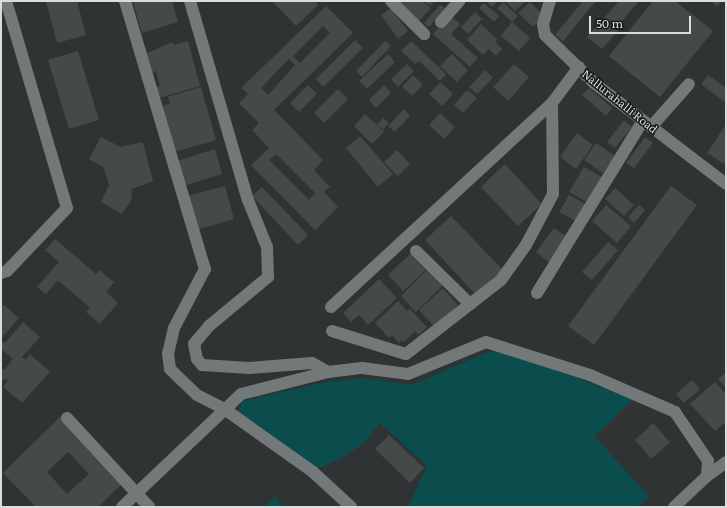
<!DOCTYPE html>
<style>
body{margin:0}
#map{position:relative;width:727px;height:508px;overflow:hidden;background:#2f3333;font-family:Literata,serif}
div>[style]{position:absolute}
.green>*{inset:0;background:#0b4c4c}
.building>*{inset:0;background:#444949}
.minor>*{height:12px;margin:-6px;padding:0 6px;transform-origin:6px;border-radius:6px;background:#737878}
span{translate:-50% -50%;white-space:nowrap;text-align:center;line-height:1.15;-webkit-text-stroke:3px #181a1a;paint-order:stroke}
.street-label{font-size:11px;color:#dadddd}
.frame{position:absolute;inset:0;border:2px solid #dadddd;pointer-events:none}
.scale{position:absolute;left:589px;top:16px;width:102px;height:18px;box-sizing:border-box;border:2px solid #dadddd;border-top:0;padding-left:5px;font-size:12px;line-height:14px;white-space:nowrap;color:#dadddd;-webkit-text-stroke:3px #181a1a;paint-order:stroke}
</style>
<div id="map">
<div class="green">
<i style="clip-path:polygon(490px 351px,526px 359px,633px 399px,595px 437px,650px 497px,638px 507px,408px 507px,427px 466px,380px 423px,364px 443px,342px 458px,317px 469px,238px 411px,243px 401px,327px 382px,363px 378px,412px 385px)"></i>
<i style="clip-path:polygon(275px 497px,284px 507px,265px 507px)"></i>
</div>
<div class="building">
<i style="clip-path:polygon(46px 1px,77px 1px,86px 35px,57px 43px)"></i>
<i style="clip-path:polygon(172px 1px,178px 22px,142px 33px,133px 2px)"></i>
<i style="clip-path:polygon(272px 1px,315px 1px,318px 5px,296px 26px)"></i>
<i style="clip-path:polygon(398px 1px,422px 1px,431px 8px,418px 22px)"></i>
<i style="clip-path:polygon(424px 1px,435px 1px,430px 6px)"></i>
<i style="clip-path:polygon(486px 1px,498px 1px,492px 7px)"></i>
<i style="clip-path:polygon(505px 1px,526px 1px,515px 11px)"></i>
<i style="clip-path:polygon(583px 1px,596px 1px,563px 41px,555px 35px)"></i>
<i style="clip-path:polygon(619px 1px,639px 1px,616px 28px,604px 18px)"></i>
<i style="clip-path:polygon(653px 1px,675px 1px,713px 31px,660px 97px,609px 56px)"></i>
<i style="clip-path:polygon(712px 1px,722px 1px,716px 7px)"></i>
<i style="clip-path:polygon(503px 2px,518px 16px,512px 22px,497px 8px)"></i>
<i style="clip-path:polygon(530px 2px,544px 16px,533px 27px,518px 13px)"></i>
<i style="clip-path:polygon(484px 3px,499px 16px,494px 22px,479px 8px)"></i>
<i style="clip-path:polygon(440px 5px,445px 8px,429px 27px,424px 23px)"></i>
<i style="clip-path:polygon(evenodd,326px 6px,353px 33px,274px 110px,323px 160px,314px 170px,330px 187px,324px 192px,338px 207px,315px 230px,251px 165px,269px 148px,252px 130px,259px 123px,239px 103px,248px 94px,241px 88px,326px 6px,323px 26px,330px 33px,300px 63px,293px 56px,323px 26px,326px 6px,289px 59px,295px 65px,268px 95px,261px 88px,289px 59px,326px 6px,276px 154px,315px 193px,309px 200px,269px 160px,276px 154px)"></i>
<i style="clip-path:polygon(391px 8px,408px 31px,398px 39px,381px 15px)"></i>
<i style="clip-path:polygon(475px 12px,482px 19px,468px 34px,461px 27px)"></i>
<i style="clip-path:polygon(450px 15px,460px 24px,451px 34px,478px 58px,470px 67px,433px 34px)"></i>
<i style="clip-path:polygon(603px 18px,618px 31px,602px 49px,587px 37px)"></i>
<i style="clip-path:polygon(512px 22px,530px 38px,519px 51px,501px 36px)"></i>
<i style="clip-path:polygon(481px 24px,497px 39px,495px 42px,502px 49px,496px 56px,489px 49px,483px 55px,467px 40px)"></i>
<i style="clip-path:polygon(355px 40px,363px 48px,323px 87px,316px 79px)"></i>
<i style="clip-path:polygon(188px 41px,200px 86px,159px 98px,156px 87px,160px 86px,156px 71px,152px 72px,147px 53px,173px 42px,174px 45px)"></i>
<i style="clip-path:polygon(385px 41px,391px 46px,362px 77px,356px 71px)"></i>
<i style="clip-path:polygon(411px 41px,446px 74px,440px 81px,419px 61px,415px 64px,401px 51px)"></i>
<i style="clip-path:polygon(78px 51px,99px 120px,69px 129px,48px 60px)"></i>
<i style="clip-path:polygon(388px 54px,395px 62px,367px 89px,359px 81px)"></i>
<i style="clip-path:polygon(452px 54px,468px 70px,457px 82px,440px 66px)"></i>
<i style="clip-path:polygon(407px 64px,414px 71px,398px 87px,391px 79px)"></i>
<i style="clip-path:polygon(514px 64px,529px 77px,508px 101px,493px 87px)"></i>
<i style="clip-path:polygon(485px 70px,493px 78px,477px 94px,469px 87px)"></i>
<i style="clip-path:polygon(413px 75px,423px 85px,412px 96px,402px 87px)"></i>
<i style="clip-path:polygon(708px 75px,726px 88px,726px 103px,701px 84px)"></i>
<i style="clip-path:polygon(440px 82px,453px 94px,442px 106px,429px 94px)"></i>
<i style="clip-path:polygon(308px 85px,317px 94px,299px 112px,290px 103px)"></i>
<i style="clip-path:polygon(384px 85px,391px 93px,376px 108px,369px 100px)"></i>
<i style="clip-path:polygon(201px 87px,216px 140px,174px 152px,159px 107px,170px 104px,168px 97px)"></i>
<i style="clip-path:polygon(589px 88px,612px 108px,606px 116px,582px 95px)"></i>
<i style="clip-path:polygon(338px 89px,348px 99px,324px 123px,314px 113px)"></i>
<i style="clip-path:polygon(467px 90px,477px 98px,463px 113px,454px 105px)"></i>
<i style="clip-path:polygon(404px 109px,410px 116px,395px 132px,388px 126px)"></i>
<i style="clip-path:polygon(440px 113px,455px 127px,444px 139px,429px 125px)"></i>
<i style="clip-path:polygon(365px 114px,384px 132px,372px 144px,354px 126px)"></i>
<i style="clip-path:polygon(383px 118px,389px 123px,383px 130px,377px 125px)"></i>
<i style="clip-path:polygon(624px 120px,632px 127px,615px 148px,607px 142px)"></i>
<i style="clip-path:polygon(726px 124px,726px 165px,707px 153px)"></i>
<i style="clip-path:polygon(577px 133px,593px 145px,576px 169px,560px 157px)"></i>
<i style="clip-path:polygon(360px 136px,393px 174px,378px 187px,346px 148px)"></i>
<i style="clip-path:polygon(101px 137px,121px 147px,143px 142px,153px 181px,132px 189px,131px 201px,122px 214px,101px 202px,109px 185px,103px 167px,89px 159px)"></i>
<i style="clip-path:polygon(645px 137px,653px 143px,634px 168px,626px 163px)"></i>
<i style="clip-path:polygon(596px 143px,615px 156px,603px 173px,584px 160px)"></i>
<i style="clip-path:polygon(215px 149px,222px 174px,184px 186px,177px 161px)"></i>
<i style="clip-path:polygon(397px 150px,410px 164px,398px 176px,384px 162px)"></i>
<i style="clip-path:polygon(505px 164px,542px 204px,518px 226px,481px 187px)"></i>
<i style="clip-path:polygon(584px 167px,602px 177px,587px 202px,569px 192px)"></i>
<i style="clip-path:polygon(225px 186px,234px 219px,196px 230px,187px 196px)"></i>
<i style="clip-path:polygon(671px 186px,697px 205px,594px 345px,568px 326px)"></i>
<i style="clip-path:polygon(262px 187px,308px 235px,298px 245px,252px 196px)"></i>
<i style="clip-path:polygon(615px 188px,634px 205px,624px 216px,605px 199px)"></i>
<i style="clip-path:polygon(569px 195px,587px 205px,578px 222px,559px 212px)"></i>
<i style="clip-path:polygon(606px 205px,631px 226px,617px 243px,592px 221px)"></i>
<i style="clip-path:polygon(639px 205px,645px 210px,634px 223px,628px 217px)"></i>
<i style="clip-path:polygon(451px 216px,504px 271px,477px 296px,425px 240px)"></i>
<i style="clip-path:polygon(554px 228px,567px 237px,549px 262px,536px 252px)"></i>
<i style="clip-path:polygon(55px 239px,96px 274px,99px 270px,114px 282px,106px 292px,118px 303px,100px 324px,86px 312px,90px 308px,58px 280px,46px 294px,37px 287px,59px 262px,45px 250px)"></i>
<i style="clip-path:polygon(608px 242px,618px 250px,592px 280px,582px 272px)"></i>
<i style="clip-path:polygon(410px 254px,426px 270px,403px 291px,388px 275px)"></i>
<i style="clip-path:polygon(428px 269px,443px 285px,416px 312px,401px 296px)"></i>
<i style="clip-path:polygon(379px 279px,397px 298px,368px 325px,359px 315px,351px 322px,343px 313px)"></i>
<i style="clip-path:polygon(443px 288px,458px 305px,435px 327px,419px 310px)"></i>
<i style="clip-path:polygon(398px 301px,407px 311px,410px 309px,427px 327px,419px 335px,415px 331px,404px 342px,402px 340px,399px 343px,392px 335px,389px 338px,375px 323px)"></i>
<i style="clip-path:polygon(4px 305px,19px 318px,1px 339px,1px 308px)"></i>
<i style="clip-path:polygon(23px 322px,40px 337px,22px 357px,25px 360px,30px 354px,50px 372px,22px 403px,3px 387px,8px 381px,5px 378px,1px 382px,1px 367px,4px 370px,13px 359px,1px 349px,1px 340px,5px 343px)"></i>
<i style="clip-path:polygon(726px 372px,726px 388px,718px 379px)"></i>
<i style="clip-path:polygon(692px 380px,700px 389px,684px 403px,676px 394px)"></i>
<i style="clip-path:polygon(715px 382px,726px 394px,726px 422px,715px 431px,690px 404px)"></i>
<i style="clip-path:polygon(evenodd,61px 416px,124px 482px,98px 507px,36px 507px,3px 473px,61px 416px,68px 452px,89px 474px,67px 494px,47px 472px,68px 452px)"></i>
<i style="clip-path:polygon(653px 423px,670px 442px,651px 459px,635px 440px)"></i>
<i style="clip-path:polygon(389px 435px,424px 468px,410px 483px,375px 449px)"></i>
</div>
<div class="minor">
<i style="left:125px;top:1px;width:280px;rotate:73.4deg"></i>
<i style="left:205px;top:269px;width:67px;rotate:117.7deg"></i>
<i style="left:174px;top:328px;width:26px;rotate:103deg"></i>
<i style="left:168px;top:353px;width:16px;rotate:83deg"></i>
<i style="left:170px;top:369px;width:37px;rotate:44deg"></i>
<i style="left:197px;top:395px;width:29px;rotate:27deg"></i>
<i style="left:223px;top:408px;width:110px;rotate:35.4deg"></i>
<i style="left:313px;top:472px;width:52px;rotate:42.6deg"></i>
<i style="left:190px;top:1px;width:207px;rotate:73.8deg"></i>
<i style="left:248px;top:200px;width:51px;rotate:68deg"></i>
<i style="left:267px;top:247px;width:30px;rotate:88deg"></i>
<i style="left:268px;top:277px;width:77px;rotate:140.3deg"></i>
<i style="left:209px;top:326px;width:23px;rotate:130deg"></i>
<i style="left:194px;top:344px;width:15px;rotate:79deg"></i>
<i style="left:197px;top:359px;width:8px;rotate:50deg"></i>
<i style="left:202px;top:365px;width:47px;rotate:3.7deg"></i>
<i style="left:249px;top:368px;width:63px;rotate:-4.5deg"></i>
<i style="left:312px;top:363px;width:18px;rotate:29deg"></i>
<i style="left:328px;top:372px;width:34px;rotate:-7deg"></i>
<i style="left:362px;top:368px;width:46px;rotate:7.4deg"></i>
<i style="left:408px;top:374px;width:84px;rotate:-22.3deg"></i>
<i style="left:486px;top:342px;width:109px;rotate:17.6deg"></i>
<i style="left:590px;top:375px;width:93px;rotate:23.5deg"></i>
<i style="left:675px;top:412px;width:59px;rotate:56deg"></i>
<i style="left:708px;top:461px;width:15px;rotate:94deg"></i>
<i style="left:707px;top:476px;width:45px;rotate:136.8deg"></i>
<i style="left:391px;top:1px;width:47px;rotate:45deg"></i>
<i style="left:550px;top:1px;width:24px;rotate:107deg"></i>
<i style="left:543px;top:24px;width:11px;rotate:80deg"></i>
<i style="left:545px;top:35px;width:69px;rotate:44.4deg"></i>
<i style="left:594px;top:83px;width:166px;rotate:37.4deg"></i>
<i style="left:441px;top:22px;width:28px;rotate:-49deg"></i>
<i style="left:651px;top:127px;width:57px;rotate:-48.5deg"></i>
<i style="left:416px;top:251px;width:76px;rotate:44.5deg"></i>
<i style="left:1px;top:273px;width:6px;rotate:-18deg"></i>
<i style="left:7px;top:271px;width:87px;rotate:-46.4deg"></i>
<i style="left:67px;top:208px;width:216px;rotate:-106.4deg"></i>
<i style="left:537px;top:293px;width:202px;rotate:-58.4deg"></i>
<i style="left:331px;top:307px;width:301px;rotate:-42.7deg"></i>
<i style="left:552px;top:103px;width:45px;rotate:-53.1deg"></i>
<i style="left:332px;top:331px;width:77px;rotate:17.3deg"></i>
<i style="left:406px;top:354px;width:120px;rotate:-37.9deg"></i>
<i style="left:501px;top:280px;width:43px;rotate:-54.5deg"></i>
<i style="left:526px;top:245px;width:58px;rotate:-62.1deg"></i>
<i style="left:553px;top:194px;width:91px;rotate:-90.6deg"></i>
<i style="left:67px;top:418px;width:121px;rotate:47.3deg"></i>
<i style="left:707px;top:476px;width:24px;rotate:-36deg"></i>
<i style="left:122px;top:507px;width:164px;rotate:-43.5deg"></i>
<i style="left:241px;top:394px;width:90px;rotate:-14.2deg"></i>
</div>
<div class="street-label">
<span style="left:620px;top:101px;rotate:39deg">Nallurahalli Road</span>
</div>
<div class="frame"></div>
<div class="scale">50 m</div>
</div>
